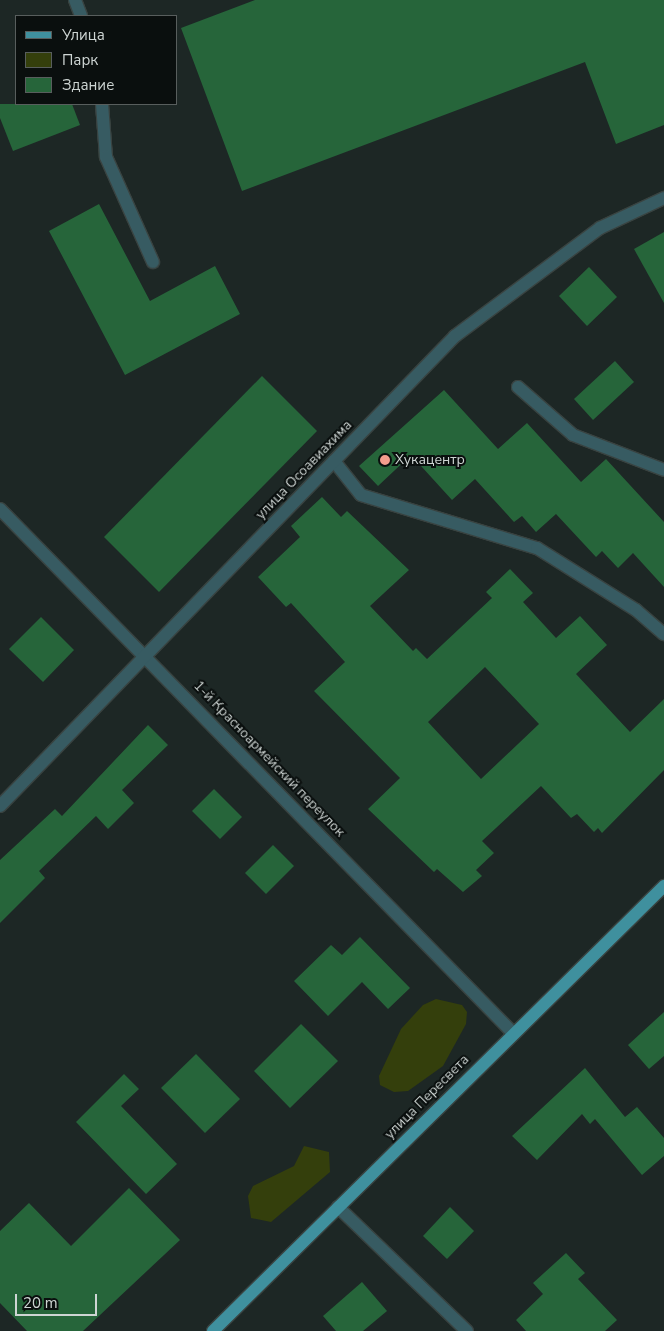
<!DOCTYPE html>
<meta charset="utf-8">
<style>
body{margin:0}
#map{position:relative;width:664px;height:1331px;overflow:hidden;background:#1d2725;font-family:"Nunito Sans",sans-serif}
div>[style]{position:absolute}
.green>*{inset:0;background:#343f0c}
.building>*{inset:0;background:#26653a}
.roads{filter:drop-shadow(1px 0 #394341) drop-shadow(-1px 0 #394341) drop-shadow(0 1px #394341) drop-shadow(0 -1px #394341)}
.minor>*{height:12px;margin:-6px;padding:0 6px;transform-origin:6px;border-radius:6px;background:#375b62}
.major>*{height:12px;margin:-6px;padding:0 6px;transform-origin:6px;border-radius:6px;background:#3f909e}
.dots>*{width:14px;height:14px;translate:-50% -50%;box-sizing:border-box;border:2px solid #0a0f0e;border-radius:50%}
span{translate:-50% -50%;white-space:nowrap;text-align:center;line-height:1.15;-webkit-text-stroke:4px #0a0f0e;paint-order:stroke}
.poi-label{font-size:14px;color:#ced5d3}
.left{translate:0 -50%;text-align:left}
.street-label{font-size:14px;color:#ced5d3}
.legend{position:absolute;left:15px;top:15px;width:162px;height:90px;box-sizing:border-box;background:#0a0f0e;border:1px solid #585e5d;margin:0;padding:6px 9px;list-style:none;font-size:15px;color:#ced5d3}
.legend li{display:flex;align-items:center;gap:10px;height:25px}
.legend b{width:25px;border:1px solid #585e5d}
.scale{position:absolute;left:15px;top:1294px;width:82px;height:22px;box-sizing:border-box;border:2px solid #ced5d3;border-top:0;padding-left:6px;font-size:15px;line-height:18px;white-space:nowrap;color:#ced5d3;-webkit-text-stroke:4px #0a0f0e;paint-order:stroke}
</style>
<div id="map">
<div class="green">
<i style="clip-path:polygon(436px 999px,462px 1005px,467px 1012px,466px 1024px,443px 1066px,408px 1091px,394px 1092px,380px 1085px,379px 1076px,401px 1029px,423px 1005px)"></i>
<i style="clip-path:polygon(304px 1146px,329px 1152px,330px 1172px,271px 1222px,251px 1218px,248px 1196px,253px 1186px,294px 1166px)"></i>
</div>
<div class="building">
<i style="clip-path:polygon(255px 0,664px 0,664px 125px,616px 144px,585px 62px,242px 191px,181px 28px)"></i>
<i style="clip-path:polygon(0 104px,72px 104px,80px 125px,13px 151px,0 118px)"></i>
<i style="clip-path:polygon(99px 204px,150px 301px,215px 266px,240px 314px,125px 375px,49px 231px)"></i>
<i style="clip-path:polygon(664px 232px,664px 303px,634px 249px)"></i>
<i style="clip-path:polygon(589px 267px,617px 297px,587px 326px,559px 296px)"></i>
<i style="clip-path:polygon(615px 361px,634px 382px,593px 420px,574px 399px)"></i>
<i style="clip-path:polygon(262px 376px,317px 431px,159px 592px,104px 537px)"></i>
<i style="clip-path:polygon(444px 390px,498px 449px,527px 423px,581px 482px,606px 459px,664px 522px,664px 587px,633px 553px,618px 568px,602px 551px,596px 557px,556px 514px,536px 532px,522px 516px,514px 522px,475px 479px,452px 500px,411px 455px,378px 486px,359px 466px)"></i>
<i style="clip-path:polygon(evenodd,322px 497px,341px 517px,347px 511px,409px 570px,370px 606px,413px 651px,416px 648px,427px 659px,492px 598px,486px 592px,510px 569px,533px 593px,523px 602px,556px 638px,580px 616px,607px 645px,576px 674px,630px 732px,664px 699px,664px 770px,602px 833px,598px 828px,594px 832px,577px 814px,571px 818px,541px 786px,482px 841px,494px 853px,476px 870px,482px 876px,463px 892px,437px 869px,434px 872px,368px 809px,400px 778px,314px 691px,345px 662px,291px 603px,286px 607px,258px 577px,300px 537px,291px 526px,322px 497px,485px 667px,539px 724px,481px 779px,428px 722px,485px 667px)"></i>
<i style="clip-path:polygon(41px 617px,74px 650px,43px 682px,9px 649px)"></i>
<i style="clip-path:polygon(148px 725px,168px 745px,122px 790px,134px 803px,108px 829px,96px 816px,39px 871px,45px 878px,0 923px,0 860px,55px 809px,62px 816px)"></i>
<i style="clip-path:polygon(214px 789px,242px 817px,220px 839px,192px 811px)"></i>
<i style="clip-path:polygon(273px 845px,294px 866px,266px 894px,245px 873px)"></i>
<i style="clip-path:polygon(360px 937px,410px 988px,388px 1009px,362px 982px,328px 1016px,294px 981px,331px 945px,342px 955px)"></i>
<i style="clip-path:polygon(664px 1012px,664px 1056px,649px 1069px,628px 1045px)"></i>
<i style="clip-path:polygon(301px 1024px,338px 1061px,290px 1108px,254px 1071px)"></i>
<i style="clip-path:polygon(196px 1054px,240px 1099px,205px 1133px,161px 1088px)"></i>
<i style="clip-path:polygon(585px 1068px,625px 1117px,637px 1107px,664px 1138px,664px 1156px,642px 1175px,595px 1119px,590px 1124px,582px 1114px,537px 1160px,512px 1136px)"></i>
<i style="clip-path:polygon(124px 1074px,139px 1089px,121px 1106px,177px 1164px,146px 1194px,76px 1122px)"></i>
<i style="clip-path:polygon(129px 1188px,180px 1240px,83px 1331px,27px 1331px,0 1303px,0 1231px,29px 1203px,71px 1246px)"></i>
<i style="clip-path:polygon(450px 1207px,474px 1231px,447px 1259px,423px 1236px)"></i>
<i style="clip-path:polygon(566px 1253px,585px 1273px,578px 1279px,617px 1320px,605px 1331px,526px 1331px,516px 1320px,543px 1294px,533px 1283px)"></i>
<i style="clip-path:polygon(362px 1282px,387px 1311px,363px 1331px,336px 1331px,323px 1316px)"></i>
</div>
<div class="roads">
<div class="minor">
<i style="left:75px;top:0;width:17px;rotate:69deg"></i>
<i style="left:102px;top:104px;width:53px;rotate:85.7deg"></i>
<i style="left:106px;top:157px;width:115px;rotate:65.9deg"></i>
<i style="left:518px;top:387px;width:73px;rotate:41.1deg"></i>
<i style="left:573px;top:435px;width:97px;rotate:21deg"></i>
<i style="left:334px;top:461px;width:43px;rotate:51.5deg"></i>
<i style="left:361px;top:495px;width:184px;rotate:16.8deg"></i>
<i style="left:537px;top:548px;width:117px;rotate:32.1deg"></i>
<i style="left:636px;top:610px;width:37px;rotate:41deg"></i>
<i style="left:0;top:509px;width:733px;rotate:45.61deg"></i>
<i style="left:0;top:806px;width:654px;rotate:-45.93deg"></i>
<i style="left:455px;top:336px;width:181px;rotate:-36.7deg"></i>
<i style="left:600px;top:228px;width:71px;rotate:-25.1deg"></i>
<i style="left:338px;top:1207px;width:179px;rotate:43.9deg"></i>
</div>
<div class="major">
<i style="left:213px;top:1331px;width:634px;rotate:-44.62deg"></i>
</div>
</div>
<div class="dots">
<i style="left:385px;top:460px;background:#f49d8d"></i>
</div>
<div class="poi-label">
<span class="left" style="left:395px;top:460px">Хукацентр</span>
</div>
<div class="street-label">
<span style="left:304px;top:470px;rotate:-46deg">улица Осоавиахима</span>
<span style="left:269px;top:759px;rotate:46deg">1-й Красноармейский переулок</span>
<span style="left:427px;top:1097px;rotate:-45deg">улица Пересвета</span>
</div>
<ul class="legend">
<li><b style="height:6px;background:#3f909e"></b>Улица</li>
<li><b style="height:14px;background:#343f0c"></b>Парк</li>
<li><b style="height:14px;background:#26653a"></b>Здание</li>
</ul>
<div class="scale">20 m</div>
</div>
